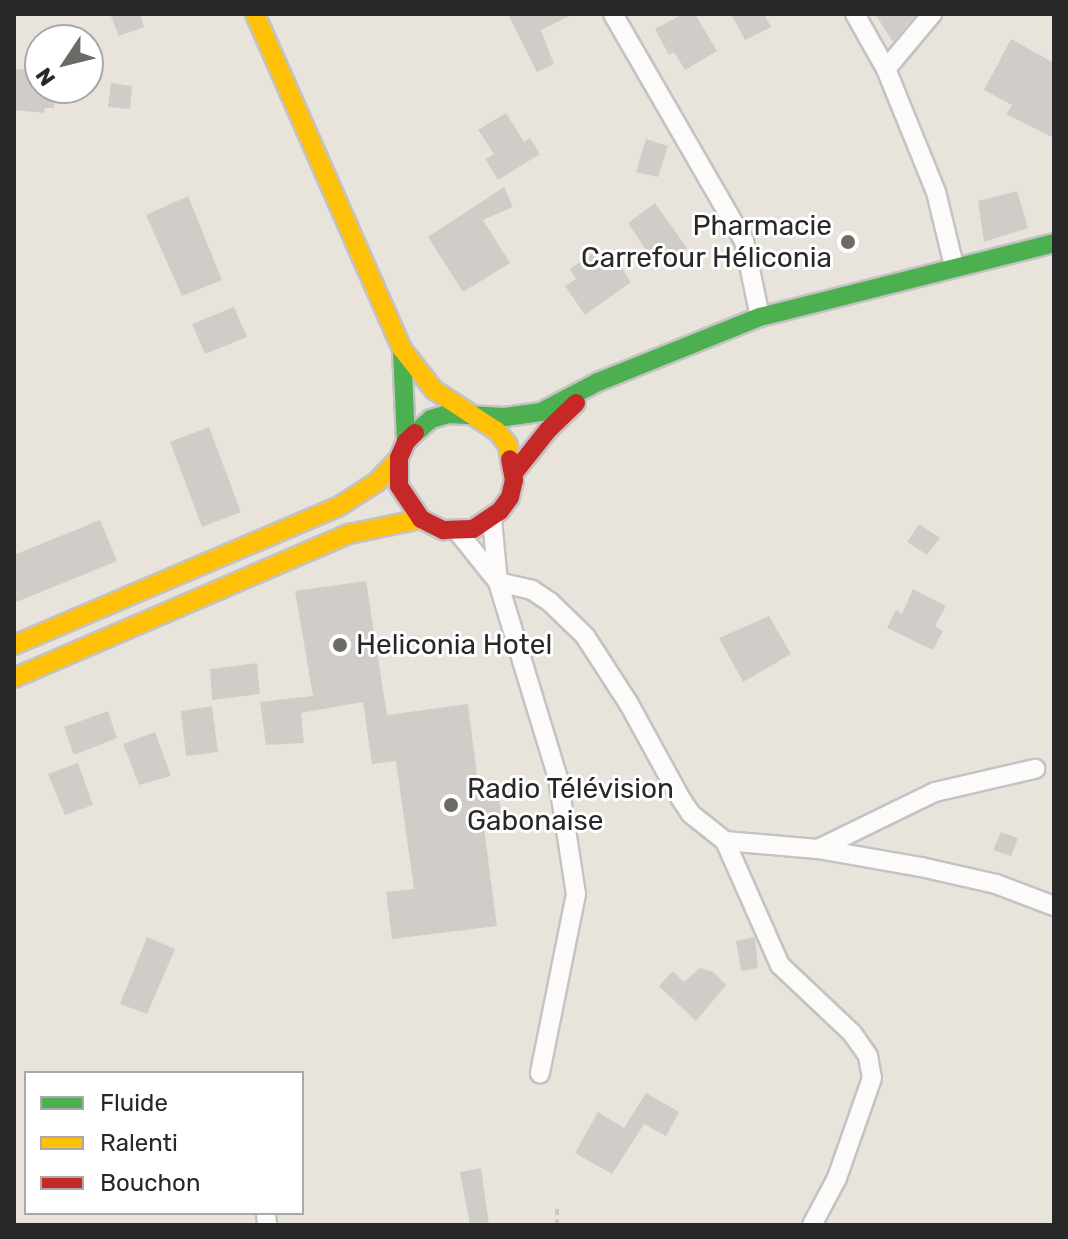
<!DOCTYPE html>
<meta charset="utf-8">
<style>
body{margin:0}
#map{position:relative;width:1068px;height:1239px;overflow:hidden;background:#e8e4dc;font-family:Rubik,sans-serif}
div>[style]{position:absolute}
.building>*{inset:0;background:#d0cdc8}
.path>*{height:4px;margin-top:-2px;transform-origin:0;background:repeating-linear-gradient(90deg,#c8c7c6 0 6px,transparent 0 10px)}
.roads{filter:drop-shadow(2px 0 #c4c3c3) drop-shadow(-2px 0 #c4c3c3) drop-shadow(0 2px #c4c3c3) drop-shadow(0 -2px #c4c3c3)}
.street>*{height:18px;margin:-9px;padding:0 9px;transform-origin:9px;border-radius:9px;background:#fcfbfa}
.fast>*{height:18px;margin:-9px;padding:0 9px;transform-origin:9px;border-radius:9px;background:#4caf50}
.slow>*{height:18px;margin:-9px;padding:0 9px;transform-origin:9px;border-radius:9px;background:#ffc107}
.jam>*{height:18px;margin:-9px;padding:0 9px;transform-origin:9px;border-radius:9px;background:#c62828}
.dots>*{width:22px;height:22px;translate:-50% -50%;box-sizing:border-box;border:4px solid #fff;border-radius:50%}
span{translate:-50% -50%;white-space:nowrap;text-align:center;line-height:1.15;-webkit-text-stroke:6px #fff;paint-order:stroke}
.poi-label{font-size:28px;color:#282828}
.right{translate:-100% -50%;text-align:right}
.left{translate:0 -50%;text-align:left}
.frame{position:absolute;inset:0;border:16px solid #282828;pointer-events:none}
.legend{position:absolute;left:24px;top:1071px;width:280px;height:144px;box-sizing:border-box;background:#fff;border:2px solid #a9a9a9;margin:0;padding:10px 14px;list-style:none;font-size:24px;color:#282828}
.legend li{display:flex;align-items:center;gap:16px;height:40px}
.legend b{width:40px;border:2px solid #a9a9a9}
.north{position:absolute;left:24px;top:24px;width:80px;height:80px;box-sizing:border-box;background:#fff;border:2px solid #a9a9a9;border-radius:50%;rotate:235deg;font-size:22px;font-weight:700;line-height:32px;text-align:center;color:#282828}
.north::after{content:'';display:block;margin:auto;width:28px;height:36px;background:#6b6a67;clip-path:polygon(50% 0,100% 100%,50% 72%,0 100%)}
</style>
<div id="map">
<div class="building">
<i style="clip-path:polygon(110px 14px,140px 14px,144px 27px,119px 36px)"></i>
<i style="clip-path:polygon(508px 14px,573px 14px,541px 30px,554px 64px,537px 72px)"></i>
<i style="clip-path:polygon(683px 14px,695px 14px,717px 51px,685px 70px,674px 52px,669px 55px,655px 29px)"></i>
<i style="clip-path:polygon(731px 14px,764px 14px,771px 27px,745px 40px)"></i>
<i style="clip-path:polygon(875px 14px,916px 14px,893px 42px)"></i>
<i style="clip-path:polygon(1011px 39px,1054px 63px,1054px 138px,1006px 114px,1012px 105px,984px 90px)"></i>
<i style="clip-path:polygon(14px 69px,40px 70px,40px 88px,55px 88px,54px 108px,45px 108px,44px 113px,14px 110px)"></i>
<i style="clip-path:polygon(111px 83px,132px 86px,130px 109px,108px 107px)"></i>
<i style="clip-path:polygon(506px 113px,524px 142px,530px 138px,540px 154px,498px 180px,485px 159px,494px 154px,478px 130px)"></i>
<i style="clip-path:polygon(646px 139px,668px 146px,658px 177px,636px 172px)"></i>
<i style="clip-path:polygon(504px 187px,513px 207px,483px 220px,510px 263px,463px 292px,428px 237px)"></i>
<i style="clip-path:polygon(1017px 191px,1028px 228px,984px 242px,978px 201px)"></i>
<i style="clip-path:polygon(188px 196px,222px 280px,182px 296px,146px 215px)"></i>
<i style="clip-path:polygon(655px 203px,687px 248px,658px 268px,628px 223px)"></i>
<i style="clip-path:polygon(609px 248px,631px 282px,585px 315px,565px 286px,576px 279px,570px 269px,595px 252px,598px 255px)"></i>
<i style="clip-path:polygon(234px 307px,247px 337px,205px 354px,192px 324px)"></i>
<i style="clip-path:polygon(209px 427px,241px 512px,202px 527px,170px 442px)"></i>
<i style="clip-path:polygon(100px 520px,117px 561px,14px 603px,14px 555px)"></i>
<i style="clip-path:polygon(919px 524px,940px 538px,927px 555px,907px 542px)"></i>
<i style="clip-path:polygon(366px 581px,387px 715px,468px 704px,478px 784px,497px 781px,503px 827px,484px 829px,497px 926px,392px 939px,386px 892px,414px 889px,396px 761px,372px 764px,363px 702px,301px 713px,304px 743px,266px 745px,260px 702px,313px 696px,295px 591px)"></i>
<i style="clip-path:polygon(913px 589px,946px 606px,935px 626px,943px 631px,933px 650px,887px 628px,896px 610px,902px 614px)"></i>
<i style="clip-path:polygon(769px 616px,791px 654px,743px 682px,719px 638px)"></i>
<i style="clip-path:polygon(257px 663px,260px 694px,212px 700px,210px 669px)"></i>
<i style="clip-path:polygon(212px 706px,218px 752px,186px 756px,181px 711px)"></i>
<i style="clip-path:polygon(108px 711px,117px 738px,74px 755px,64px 727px)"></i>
<i style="clip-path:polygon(155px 732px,171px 776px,139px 785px,123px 744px)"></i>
<i style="clip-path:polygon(78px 763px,93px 805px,65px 815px,48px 774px)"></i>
<i style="clip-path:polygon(1001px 832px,1018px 838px,1011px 856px,993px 850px)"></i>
<i style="clip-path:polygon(147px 937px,175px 949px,147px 1014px,120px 1004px)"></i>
<i style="clip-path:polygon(755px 937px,758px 968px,741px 971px,736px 941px)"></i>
<i style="clip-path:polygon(700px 968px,713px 972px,726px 985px,696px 1021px,659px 986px,673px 971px,684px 982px)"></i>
<i style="clip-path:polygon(646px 1093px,679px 1112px,666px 1136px,644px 1124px,612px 1174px,575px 1153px,598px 1112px,624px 1128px)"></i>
<i style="clip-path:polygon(481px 1168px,489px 1225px,470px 1225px,460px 1172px)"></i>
</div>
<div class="path">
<i style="left:557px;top:1225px;width:20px;rotate:-90deg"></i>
</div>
<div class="roads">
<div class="street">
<i style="left:613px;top:14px;width:262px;rotate:60deg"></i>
<i style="left:744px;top:241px;width:78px;rotate:78.1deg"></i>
<i style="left:855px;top:14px;width:63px;rotate:60.6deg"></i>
<i style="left:886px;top:69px;width:133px;rotate:67.9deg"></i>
<i style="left:936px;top:192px;width:76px;rotate:76.3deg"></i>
<i style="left:886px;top:69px;width:72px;rotate:-50.1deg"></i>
<i style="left:492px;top:519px;width:63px;rotate:84.6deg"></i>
<i style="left:498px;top:582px;width:205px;rotate:73deg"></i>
<i style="left:558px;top:778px;width:117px;rotate:81.2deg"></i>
<i style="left:576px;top:894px;width:183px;rotate:101.4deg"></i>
<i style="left:458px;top:532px;width:64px;rotate:51.3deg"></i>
<i style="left:498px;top:582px;width:35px;rotate:13deg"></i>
<i style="left:532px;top:590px;width:22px;rotate:34deg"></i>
<i style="left:550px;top:602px;width:49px;rotate:44.2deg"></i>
<i style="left:585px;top:636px;width:81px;rotate:57.1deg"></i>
<i style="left:629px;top:704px;width:108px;rotate:61.3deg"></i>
<i style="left:681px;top:799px;width:18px;rotate:56deg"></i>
<i style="left:691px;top:814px;width:43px;rotate:38.5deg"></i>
<i style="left:725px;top:841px;width:136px;rotate:66.1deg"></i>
<i style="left:780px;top:965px;width:99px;rotate:43.4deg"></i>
<i style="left:852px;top:1033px;width:28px;rotate:55deg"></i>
<i style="left:868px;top:1056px;width:22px;rotate:80deg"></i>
<i style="left:872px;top:1078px;width:106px;rotate:109.3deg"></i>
<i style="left:837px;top:1178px;width:53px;rotate:118deg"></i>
<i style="left:725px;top:841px;width:93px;rotate:4.9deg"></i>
<i style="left:818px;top:849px;width:105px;rotate:9.9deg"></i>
<i style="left:921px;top:867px;width:77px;rotate:12.8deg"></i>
<i style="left:996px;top:884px;width:62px;rotate:20.8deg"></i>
<i style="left:818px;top:849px;width:130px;rotate:-26deg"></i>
<i style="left:935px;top:792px;width:103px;rotate:-13deg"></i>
<i style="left:266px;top:1215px;width:10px;rotate:84deg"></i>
</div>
<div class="fast">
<i style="left:402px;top:349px;width:93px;rotate:87.5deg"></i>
<i style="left:415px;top:433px;width:21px;rotate:-41deg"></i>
<i style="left:431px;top:419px;width:19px;rotate:-16deg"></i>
<i style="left:449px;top:414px;width:56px;rotate:3.1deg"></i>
<i style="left:505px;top:417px;width:36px;rotate:-8deg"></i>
<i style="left:541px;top:412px;width:64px;rotate:-27.8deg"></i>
<i style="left:598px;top:382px;width:175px;rotate:-21.9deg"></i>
<i style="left:760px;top:317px;width:303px;rotate:-14.1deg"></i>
</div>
<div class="slow">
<i style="left:255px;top:14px;width:366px;rotate:66.3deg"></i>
<i style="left:402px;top:349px;width:52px;rotate:52deg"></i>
<i style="left:434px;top:390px;width:75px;rotate:33.1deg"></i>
<i style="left:497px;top:431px;width:18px;rotate:52deg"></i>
<i style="left:508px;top:445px;width:14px;rotate:82deg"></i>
<i style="left:14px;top:645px;width:352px;rotate:-23.1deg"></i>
<i style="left:338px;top:507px;width:46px;rotate:-32.7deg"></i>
<i style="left:377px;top:482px;width:33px;rotate:-47deg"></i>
<i style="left:14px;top:678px;width:365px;rotate:-23.3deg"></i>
<i style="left:349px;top:534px;width:74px;rotate:-11.8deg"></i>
</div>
<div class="jam">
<i style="left:415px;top:433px;width:13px;rotate:135deg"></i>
<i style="left:406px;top:442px;width:17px;rotate:114deg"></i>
<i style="left:399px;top:458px;width:28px;rotate:90deg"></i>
<i style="left:399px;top:486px;width:40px;rotate:56deg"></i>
<i style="left:421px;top:519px;width:25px;rotate:27deg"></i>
<i style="left:443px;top:530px;width:30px;rotate:-2deg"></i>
<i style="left:473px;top:529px;width:32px;rotate:-34deg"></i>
<i style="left:500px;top:511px;width:17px;rotate:-54deg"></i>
<i style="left:510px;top:497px;width:17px;rotate:-77deg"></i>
<i style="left:514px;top:480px;width:21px;rotate:-101deg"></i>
<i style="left:514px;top:473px;width:55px;rotate:-51.7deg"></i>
<i style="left:548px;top:430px;width:39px;rotate:-44deg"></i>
</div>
</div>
<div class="dots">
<i style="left:848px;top:242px;background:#6b6a67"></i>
<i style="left:340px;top:645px;background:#6b6a67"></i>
<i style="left:451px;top:805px;background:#6b6a67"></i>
</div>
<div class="poi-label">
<span class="right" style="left:832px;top:242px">Pharmacie<br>Carrefour Héliconia</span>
<span class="left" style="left:356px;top:645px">Heliconia Hotel</span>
<span class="left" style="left:467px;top:805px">Radio Télévision<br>Gabonaise</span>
</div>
<div class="frame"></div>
<ul class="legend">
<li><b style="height:10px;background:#4caf50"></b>Fluide</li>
<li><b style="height:10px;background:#ffc107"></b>Ralenti</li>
<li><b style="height:10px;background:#c62828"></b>Bouchon</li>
</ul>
<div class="north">N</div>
</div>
